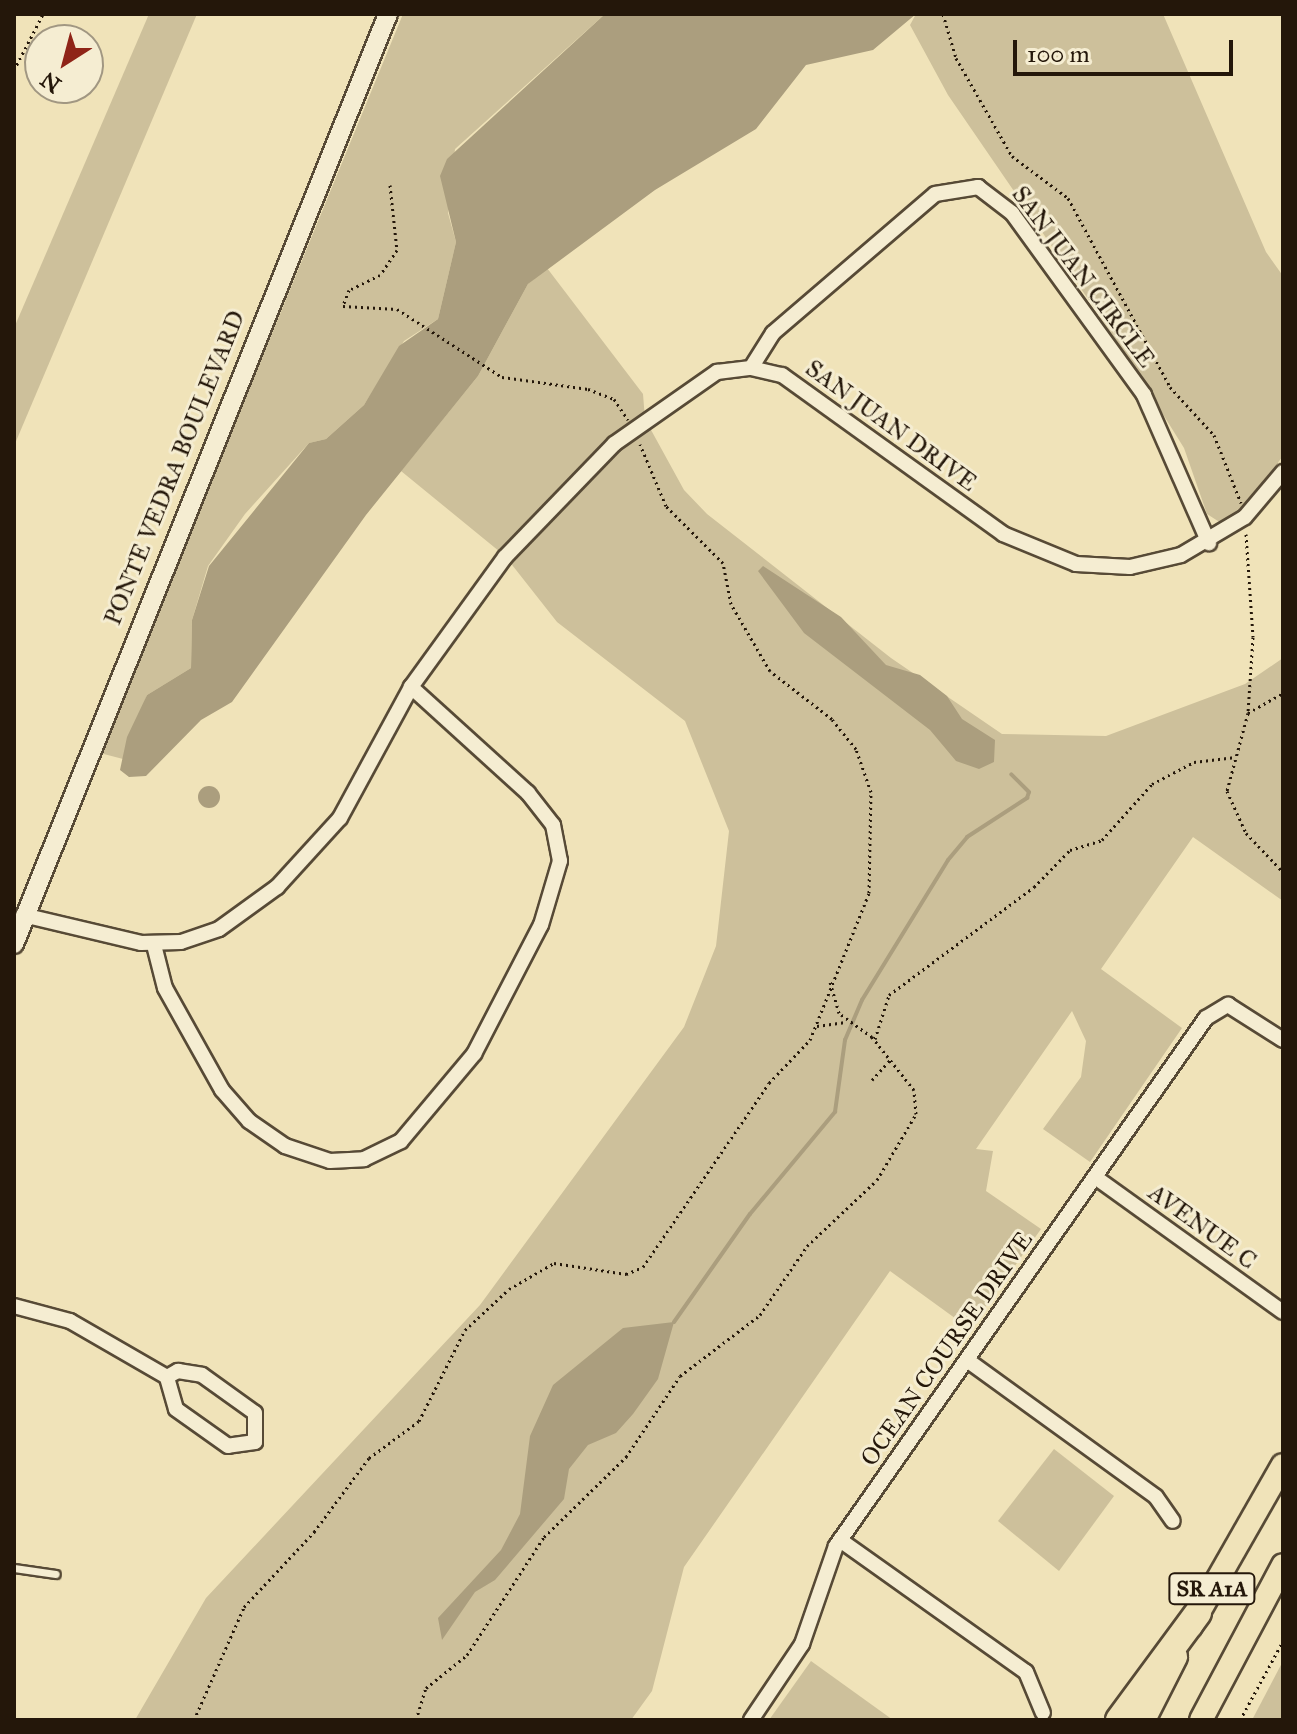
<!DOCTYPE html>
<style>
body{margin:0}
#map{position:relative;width:1297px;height:1734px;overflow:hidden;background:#f0e3b9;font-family:"IM FELL Great Primer",serif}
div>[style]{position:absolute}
.green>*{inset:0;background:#cdc09b}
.water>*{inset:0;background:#ab9e7e}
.round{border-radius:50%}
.stream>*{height:4px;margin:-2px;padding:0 2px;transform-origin:2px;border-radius:2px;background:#ab9e7e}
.path>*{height:3px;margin-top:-1.5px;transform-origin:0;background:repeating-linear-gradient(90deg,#24170a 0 2px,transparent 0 6px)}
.roads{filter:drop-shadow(2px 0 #574a36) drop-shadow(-2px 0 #574a36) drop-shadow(0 2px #574a36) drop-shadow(0 -2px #574a36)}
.service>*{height:7px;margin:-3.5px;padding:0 3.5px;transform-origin:3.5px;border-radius:3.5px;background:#f5edd2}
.minor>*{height:14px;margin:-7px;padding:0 7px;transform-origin:7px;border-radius:7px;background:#f5edd2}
.tertiary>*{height:18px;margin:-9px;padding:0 9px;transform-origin:9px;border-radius:9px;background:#f5edd2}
.primary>*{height:22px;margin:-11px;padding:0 11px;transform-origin:11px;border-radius:11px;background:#f0e3b9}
.motorway>*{height:26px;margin:-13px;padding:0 13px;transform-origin:13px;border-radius:13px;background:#f0e3b9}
span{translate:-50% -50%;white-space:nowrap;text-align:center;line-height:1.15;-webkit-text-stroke:6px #f5edd2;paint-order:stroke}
.shield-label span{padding:2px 6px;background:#f5edd2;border:2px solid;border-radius:6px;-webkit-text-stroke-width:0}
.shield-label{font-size:22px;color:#24170a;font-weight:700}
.street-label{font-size:24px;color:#24170a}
.frame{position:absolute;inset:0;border:16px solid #24170a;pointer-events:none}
.north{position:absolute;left:24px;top:24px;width:80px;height:80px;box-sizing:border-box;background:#f5edd2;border:2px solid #a19782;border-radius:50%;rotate:216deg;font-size:22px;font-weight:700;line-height:32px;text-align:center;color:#24170a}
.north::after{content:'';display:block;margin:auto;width:28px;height:36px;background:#8f2418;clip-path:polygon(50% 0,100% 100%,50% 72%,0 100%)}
.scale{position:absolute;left:1013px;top:40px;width:220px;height:36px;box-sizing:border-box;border:4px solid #24170a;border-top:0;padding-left:10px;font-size:24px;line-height:28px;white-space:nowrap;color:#24170a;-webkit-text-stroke:6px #f5edd2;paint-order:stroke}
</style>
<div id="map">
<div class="green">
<i style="clip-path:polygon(149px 14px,197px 14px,14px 446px,14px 328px)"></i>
<i style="clip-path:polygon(403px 14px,605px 14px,455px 149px,448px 213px,456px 242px,438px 319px,404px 341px,364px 405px,326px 439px,309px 443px,245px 514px,208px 566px,192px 620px,191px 668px,147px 695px,123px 759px,100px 753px)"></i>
<i style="clip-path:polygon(916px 14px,1163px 14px,1266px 252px,1283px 276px,1283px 456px,1247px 503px,1221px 523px,1207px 514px,1184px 448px,1121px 347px,948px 95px,910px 25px)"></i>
<i style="clip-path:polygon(547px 268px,643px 394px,645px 419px,684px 490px,707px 514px,891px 658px,1002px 734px,1106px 736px,1245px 684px,1283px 658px,1283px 901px,1193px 837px,1101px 969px,1182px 1028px,1090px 1162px,1043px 1129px,1081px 1077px,1086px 1041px,1072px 1011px,976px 1149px,993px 1151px,986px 1191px,1041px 1229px,970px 1329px,890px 1271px,684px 1567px,652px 1691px,631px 1720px,135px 1720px,206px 1598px,480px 1305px,684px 1027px,716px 946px,729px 831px,685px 721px,557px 622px,505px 556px,401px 471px,478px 376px,528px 284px)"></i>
<i style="clip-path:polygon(1054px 1449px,1114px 1496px,1059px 1571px,998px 1521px)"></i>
<i style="clip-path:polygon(811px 1661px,893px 1720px,769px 1720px)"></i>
<i style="clip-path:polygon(1283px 1661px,1283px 1720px,1252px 1720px)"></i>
</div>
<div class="water">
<i style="clip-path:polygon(605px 14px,916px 14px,873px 50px,806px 65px,756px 129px,655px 190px,528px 284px,478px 376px,366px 515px,232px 702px,201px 720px,146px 776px,129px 777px,120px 770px,127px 737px,147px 695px,191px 668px,192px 620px,209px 566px,309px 443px,326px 439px,364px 405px,399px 346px,438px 319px,456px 242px,440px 176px,447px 159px)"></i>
<i style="clip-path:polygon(763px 566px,841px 617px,886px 665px,920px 675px,947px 696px,962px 719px,995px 740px,994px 762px,979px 769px,956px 761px,930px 730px,804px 633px,758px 571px)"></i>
<i class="round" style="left:198px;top:786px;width:22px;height:22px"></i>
<i style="clip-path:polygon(674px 1322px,658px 1379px,633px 1414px,616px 1433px,588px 1445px,569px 1469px,564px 1499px,495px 1580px,475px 1592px,442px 1640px,438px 1618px,501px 1550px,520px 1514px,530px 1436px,553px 1385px,623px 1328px)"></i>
</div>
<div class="stream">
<i style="left:674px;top:1322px;width:132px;rotate:-54.9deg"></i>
<i style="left:750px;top:1214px;width:133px;rotate:-50.2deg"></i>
<i style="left:835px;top:1112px;width:73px;rotate:-82.1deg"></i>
<i style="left:845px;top:1040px;width:43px;rotate:-67deg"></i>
<i style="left:862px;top:1000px;width:164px;rotate:-58.4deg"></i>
<i style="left:948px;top:860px;width:30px;rotate:-50deg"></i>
<i style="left:967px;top:837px;width:72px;rotate:-33deg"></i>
<i style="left:1027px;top:798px;width:6px;rotate:-72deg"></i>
<i style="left:1029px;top:792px;width:25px;rotate:-135deg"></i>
</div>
<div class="path">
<i style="left:943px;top:14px;width:46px;rotate:73.5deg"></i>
<i style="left:956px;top:58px;width:113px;rotate:60.3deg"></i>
<i style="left:1012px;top:156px;width:70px;rotate:36.9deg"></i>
<i style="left:1068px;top:198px;width:215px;rotate:61.6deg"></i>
<i style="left:1170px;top:387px;width:65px;rotate:47.5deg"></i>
<i style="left:1214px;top:435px;width:73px;rotate:68.3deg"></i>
<i style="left:14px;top:70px;width:63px;rotate:-62.6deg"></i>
<i style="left:390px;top:185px;width:65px;rotate:83.9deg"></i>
<i style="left:397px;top:250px;width:30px;rotate:124deg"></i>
<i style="left:380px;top:275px;width:34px;rotate:154deg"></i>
<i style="left:349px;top:290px;width:17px;rotate:111deg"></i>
<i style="left:343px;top:306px;width:54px;rotate:3.2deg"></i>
<i style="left:397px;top:309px;width:125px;rotate:32.9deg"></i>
<i style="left:502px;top:377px;width:87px;rotate:7.9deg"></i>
<i style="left:588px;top:389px;width:28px;rotate:21deg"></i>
<i style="left:614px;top:399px;width:25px;rotate:56deg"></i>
<i style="left:1246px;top:534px;width:103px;rotate:86.1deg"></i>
<i style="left:1253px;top:637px;width:76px;rotate:93.8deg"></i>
<i style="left:1248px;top:713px;width:81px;rotate:105.1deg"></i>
<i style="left:1227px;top:791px;width:46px;rotate:65.7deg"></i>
<i style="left:1246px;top:833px;width:54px;rotate:46.5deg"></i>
<i style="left:1248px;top:713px;width:40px;rotate:-29.7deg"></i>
<i style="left:817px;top:1026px;width:29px;rotate:-8deg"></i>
<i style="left:875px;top:1039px;width:46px;rotate:-72.3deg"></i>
<i style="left:889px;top:995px;width:181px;rotate:-36.7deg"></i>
<i style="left:1034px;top:887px;width:52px;rotate:-45.8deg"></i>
<i style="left:1070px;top:850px;width:34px;rotate:-17deg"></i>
<i style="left:1102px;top:840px;width:75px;rotate:-48.2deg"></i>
<i style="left:1152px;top:784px;width:47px;rotate:-27.6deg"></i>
<i style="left:1194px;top:762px;width:42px;rotate:-6.8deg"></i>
<i style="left:872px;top:1080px;width:27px;rotate:-48deg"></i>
<i style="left:194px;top:1720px;width:124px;rotate:-66.1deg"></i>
<i style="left:244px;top:1607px;width:103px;rotate:-47deg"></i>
<i style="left:314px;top:1532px;width:92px;rotate:-53.4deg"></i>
<i style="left:369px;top:1458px;width:62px;rotate:-36.5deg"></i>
<i style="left:419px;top:1421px;width:102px;rotate:-63.2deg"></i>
<i style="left:465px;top:1330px;width:60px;rotate:-43deg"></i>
<i style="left:509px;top:1289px;width:52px;rotate:-30deg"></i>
<i style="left:554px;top:1263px;width:73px;rotate:8.7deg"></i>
<i style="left:626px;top:1274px;width:18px;rotate:-22deg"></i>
<i style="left:643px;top:1267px;width:223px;rotate:-55.6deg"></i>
<i style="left:769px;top:1083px;width:59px;rotate:-46.4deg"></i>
<i style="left:810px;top:1040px;width:158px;rotate:-68.1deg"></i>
<i style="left:869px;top:893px;width:101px;rotate:-88.9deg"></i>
<i style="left:871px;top:792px;width:46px;rotate:-109.2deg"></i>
<i style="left:856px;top:749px;width:38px;rotate:-129deg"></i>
<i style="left:832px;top:719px;width:78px;rotate:-142.3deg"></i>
<i style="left:770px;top:671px;width:78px;rotate:-120.2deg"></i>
<i style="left:731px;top:604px;width:42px;rotate:-101deg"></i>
<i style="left:723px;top:563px;width:81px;rotate:-135deg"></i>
<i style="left:666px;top:506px;width:67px;rotate:-112.8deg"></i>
<i style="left:416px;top:1720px;width:34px;rotate:-73deg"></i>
<i style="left:426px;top:1688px;width:53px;rotate:-38.8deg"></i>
<i style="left:467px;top:1655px;width:141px;rotate:-56.9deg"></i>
<i style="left:544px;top:1537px;width:115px;rotate:-44.3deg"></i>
<i style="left:626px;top:1457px;width:97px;rotate:-56.3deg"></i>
<i style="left:680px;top:1376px;width:101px;rotate:-37.3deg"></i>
<i style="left:760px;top:1315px;width:83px;rotate:-55.7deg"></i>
<i style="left:807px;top:1246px;width:96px;rotate:-43.3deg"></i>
<i style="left:877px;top:1180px;width:77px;rotate:-59.4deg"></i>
<i style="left:916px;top:1114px;width:24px;rotate:-95deg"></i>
<i style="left:914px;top:1090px;width:68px;rotate:-128.4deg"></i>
<i style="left:872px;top:1037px;width:41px;rotate:-144deg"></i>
<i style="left:839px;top:1013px;width:33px;rotate:-106deg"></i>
<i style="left:1240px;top:1720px;width:90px;rotate:-61.4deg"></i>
</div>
<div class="roads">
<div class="service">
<i style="left:14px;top:1568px;width:42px;rotate:8.1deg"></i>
</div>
<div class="minor">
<i style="left:751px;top:368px;width:41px;rotate:-57.8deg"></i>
<i style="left:773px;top:333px;width:213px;rotate:-40.6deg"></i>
<i style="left:935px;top:194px;width:44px;rotate:-9.2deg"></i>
<i style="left:978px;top:187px;width:43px;rotate:37.4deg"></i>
<i style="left:1012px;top:213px;width:225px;rotate:54deg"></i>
<i style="left:1144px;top:395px;width:162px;rotate:66.3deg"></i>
<i style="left:23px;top:915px;width:121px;rotate:13.3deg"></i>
<i style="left:141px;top:943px;width:40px;rotate:-1.4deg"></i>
<i style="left:181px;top:942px;width:40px;rotate:-18.9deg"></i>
<i style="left:219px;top:929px;width:72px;rotate:-35.9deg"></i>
<i style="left:277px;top:887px;width:93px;rotate:-47.6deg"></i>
<i style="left:340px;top:818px;width:149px;rotate:-61.5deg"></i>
<i style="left:411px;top:687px;width:160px;rotate:-54.1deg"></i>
<i style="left:505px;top:557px;width:157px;rotate:-46deg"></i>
<i style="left:614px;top:444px;width:126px;rotate:-35deg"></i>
<i style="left:717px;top:372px;width:34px;rotate:-7deg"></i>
<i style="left:751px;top:368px;width:32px;rotate:13deg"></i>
<i style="left:782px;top:375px;width:272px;rotate:35.7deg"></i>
<i style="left:1003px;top:534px;width:79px;rotate:22.3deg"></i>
<i style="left:1076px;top:564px;width:54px;rotate:3.2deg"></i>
<i style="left:1130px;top:567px;width:52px;rotate:-13.2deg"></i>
<i style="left:1181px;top:555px;width:74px;rotate:-30.7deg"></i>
<i style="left:1245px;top:517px;width:59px;rotate:-49.8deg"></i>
<i style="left:154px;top:945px;width:44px;rotate:75.7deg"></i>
<i style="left:165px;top:988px;width:117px;rotate:60.8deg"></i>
<i style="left:222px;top:1090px;width:41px;rotate:48.9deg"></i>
<i style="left:249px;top:1121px;width:44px;rotate:34.8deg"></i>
<i style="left:285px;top:1146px;width:47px;rotate:18.4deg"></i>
<i style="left:330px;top:1161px;width:34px;rotate:-3deg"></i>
<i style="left:364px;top:1159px;width:41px;rotate:-25.9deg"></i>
<i style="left:401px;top:1141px;width:114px;rotate:-50deg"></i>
<i style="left:474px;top:1054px;width:145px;rotate:-62.6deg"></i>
<i style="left:541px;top:925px;width:67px;rotate:-73.5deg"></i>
<i style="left:560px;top:861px;width:37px;rotate:-101deg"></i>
<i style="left:553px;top:825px;width:41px;rotate:-128deg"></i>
<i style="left:528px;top:793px;width:158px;rotate:-137.8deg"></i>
<i style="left:1095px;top:1177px;width:231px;rotate:35.7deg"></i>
<i style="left:14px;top:1306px;width:58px;rotate:15deg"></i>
<i style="left:70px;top:1321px;width:112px;rotate:30deg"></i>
<i style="left:967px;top:1360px;width:233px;rotate:35.9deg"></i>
<i style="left:1156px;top:1497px;width:29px;rotate:55deg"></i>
<i style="left:178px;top:1371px;width:24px;rotate:9deg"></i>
<i style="left:202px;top:1375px;width:65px;rotate:35.6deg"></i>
<i style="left:255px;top:1413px;width:29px;rotate:90deg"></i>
<i style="left:255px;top:1442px;width:27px;rotate:172deg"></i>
<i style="left:228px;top:1446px;width:64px;rotate:-144.6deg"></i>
<i style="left:176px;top:1409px;width:33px;rotate:-106deg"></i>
<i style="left:167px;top:1377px;width:13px;rotate:-29deg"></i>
<i style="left:840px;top:1540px;width:228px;rotate:35.4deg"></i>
<i style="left:1026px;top:1672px;width:44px;rotate:67.5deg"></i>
<i style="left:751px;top:1720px;width:92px;rotate:-56.1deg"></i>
<i style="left:802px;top:1644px;width:104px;rotate:-70.9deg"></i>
<i style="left:836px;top:1546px;width:645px;rotate:-54.98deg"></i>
<i style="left:1206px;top:1018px;width:26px;rotate:-31deg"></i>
<i style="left:1228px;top:1005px;width:65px;rotate:32.5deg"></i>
</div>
<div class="tertiary">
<i style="left:14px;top:944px;width:1002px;rotate:-68.09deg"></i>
</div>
<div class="primary">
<i style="left:1191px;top:1626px;width:185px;rotate:-60.3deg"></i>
<i style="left:1144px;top:1720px;width:71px;rotate:-63.1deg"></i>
<i style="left:1201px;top:1720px;width:175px;rotate:-62.1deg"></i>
</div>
<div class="motorway">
<i style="left:1119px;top:1720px;width:133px;rotate:-53.6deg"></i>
</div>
</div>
<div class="shield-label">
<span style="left:1212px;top:1589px">SR A1A</span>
</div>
<div class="street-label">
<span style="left:1083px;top:277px;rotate:53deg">SAN JUAN CIRCLE</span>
<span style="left:891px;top:426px;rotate:36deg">SAN JUAN DRIVE</span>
<span style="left:175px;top:468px;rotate:-68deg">PONTE VEDRA BOULEVARD</span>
<span style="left:1202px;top:1227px;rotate:36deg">AVENUE C</span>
<span style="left:947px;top:1349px;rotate:-55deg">OCEAN COURSE DRIVE</span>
</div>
<div class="frame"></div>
<div class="north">N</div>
<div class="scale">100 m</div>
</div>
